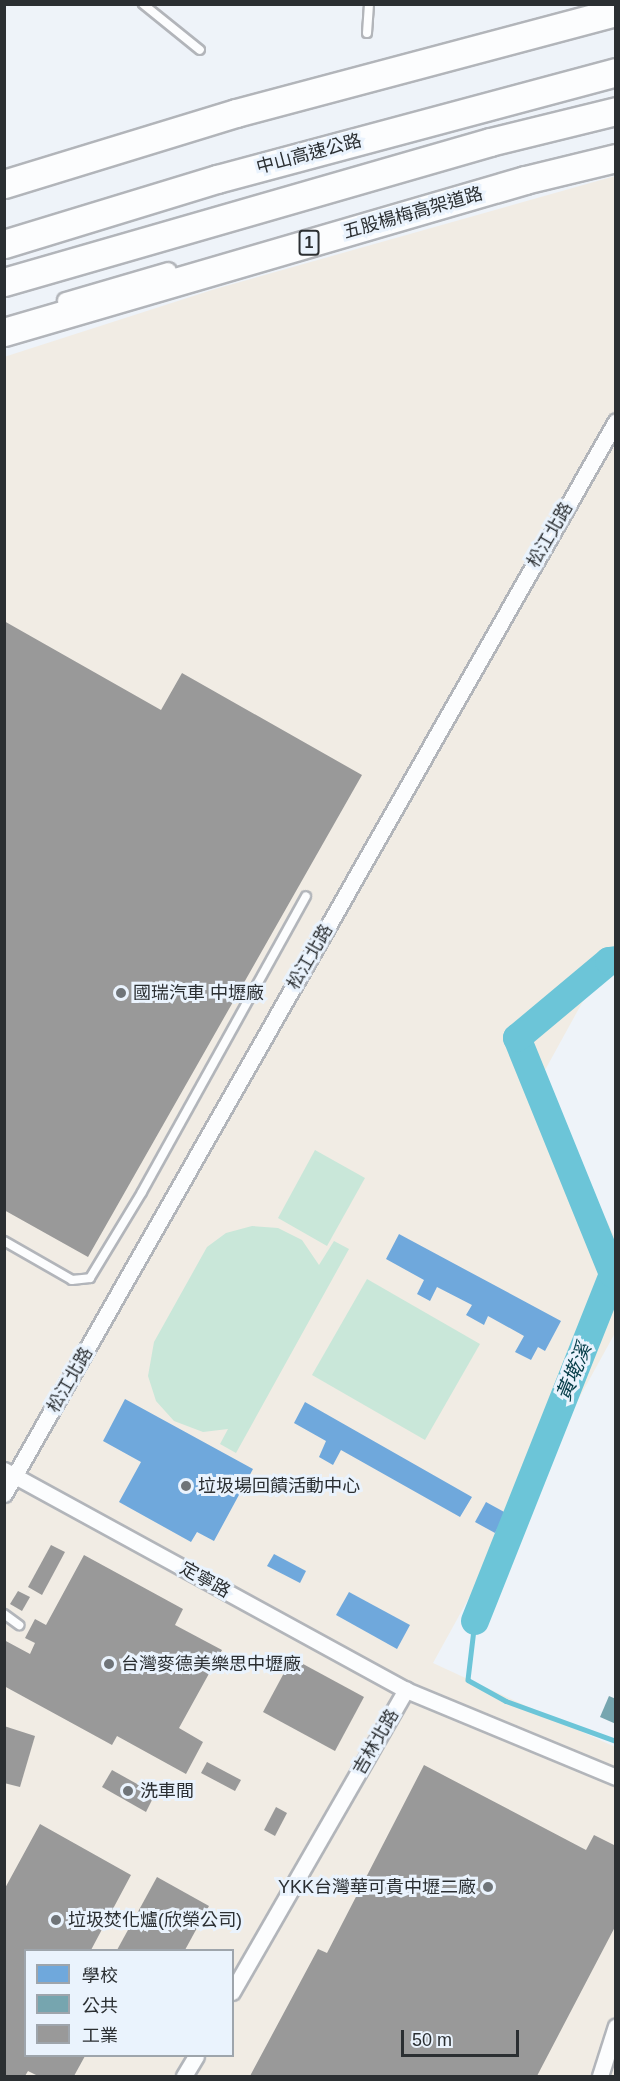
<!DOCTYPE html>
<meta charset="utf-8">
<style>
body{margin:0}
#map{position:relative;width:620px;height:2081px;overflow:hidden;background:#eef3f9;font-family:Helvetica,"Noto Sans TC",sans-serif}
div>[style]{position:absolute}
.industrial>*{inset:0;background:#f1ece4}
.green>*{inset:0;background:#c9e7d9}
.schools>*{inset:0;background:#6fa8dc}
.public>*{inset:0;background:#76a5af}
.industry>*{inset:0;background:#999}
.stream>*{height:4.5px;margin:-2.25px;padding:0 2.25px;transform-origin:2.25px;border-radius:2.25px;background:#6cc5d8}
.river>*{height:28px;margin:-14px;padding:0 14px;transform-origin:14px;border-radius:14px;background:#6cc5d8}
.roads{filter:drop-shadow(2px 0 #b2b5ba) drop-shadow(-2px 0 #b2b5ba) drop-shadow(0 2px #b2b5ba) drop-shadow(0 -2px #b2b5ba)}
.lane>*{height:8px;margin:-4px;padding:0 4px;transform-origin:4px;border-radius:4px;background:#fcfdfe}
.street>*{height:15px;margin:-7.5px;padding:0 7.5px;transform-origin:7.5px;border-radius:7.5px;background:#fcfdfe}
.highway>*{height:27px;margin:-13.5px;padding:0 13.5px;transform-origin:13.5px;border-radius:13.5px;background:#fcfdfe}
.dots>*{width:16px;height:16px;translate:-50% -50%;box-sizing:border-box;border:3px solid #eaf3fd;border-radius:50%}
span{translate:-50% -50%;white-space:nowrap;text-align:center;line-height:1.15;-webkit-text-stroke:6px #eaf3fd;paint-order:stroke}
.shield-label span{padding:2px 4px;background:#eaf3fd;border:2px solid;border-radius:4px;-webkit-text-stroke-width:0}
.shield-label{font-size:16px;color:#2b2f32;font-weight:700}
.street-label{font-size:18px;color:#2b2f32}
.poi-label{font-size:18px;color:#2b2f32}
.left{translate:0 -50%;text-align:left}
.right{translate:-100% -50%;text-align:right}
.water-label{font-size:20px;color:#053d48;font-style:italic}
.frame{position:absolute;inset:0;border:6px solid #2b2f32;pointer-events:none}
.legend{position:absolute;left:24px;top:1949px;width:210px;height:108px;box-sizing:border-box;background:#eaf3fd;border:2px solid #9ea5ac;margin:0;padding:8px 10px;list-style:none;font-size:18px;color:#2b2f32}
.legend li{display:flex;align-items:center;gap:12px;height:30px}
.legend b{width:30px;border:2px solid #9ea5ac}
.scale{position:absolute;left:401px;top:2030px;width:118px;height:27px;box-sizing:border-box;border:3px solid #2b2f32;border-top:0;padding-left:8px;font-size:18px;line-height:21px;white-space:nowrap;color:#2b2f32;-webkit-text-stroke:4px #eaf3fd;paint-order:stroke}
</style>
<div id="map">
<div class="industrial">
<i style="clip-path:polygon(evenodd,615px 176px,615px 951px,610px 952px,539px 1081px,615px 1238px,615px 1333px,433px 1663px,615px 1747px,615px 2076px,5px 2076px,4px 357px,215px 289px,615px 176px,26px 1950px,232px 1950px,232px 2056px,26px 2056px,26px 1950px)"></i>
</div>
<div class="green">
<i style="clip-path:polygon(315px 1150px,365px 1178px,327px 1246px,278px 1218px)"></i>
<i style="clip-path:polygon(252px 1226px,278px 1228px,302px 1240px,319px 1265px,334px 1241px,349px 1249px,236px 1453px,220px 1444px,228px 1429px,203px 1432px,174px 1421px,156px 1401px,148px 1376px,154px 1342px,207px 1247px,226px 1233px)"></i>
<i style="clip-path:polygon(367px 1279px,480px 1344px,425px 1440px,312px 1375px)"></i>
</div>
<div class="schools">
<i style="clip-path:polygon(399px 1234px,561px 1321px,545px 1351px,538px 1347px,531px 1360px,515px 1352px,524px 1336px,488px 1316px,484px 1325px,466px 1315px,472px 1305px,437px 1287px,430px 1301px,417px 1294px,424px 1280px,386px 1259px)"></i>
<i style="clip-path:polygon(125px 1399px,253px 1469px,214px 1541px,197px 1532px,191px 1542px,119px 1502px,141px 1462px,103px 1441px)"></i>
<i style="clip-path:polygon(305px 1402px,472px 1497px,460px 1517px,341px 1450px,333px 1465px,319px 1457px,326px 1441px,294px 1423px)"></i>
<i style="clip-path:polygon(486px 1502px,506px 1513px,495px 1533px,475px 1522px)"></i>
<i style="clip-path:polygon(274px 1554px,306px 1571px,300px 1583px,267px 1566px)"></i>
<i style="clip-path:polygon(349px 1592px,410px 1625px,397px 1649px,336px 1615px)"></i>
</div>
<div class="public">
<i style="clip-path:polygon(609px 1696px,616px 1699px,616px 1724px,600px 1717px)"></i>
</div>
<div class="industry">
<i style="clip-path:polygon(4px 621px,161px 710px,182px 673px,362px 775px,88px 1257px,4px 1210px)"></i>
<i style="clip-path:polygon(51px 1545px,65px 1552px,42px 1595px,28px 1587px)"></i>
<i style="clip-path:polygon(84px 1555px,183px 1609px,175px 1625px,222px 1650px,179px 1728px,203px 1742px,186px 1774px,117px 1736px,112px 1745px,4px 1686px,4px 1640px,30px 1654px,35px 1643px,25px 1638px,35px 1619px,46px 1625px)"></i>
<i style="clip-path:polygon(18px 1591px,30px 1597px,22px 1611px,10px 1604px)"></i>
<i style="clip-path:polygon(292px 1658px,364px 1697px,335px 1751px,263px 1712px)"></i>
<i style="clip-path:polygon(4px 1726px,35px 1736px,20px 1787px,4px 1783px)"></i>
<i style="clip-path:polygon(207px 1762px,241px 1780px,235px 1791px,201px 1773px)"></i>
<i style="clip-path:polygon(424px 1765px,586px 1850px,594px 1835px,616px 1846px,616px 1925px,537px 2076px,250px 2076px,318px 1949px,327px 1953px)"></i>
<i style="clip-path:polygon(112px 1770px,155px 1794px,146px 1812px,102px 1787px)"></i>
<i style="clip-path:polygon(276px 1807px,287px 1813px,275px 1836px,264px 1830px)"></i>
<i style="clip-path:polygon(40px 1824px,131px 1875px,91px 1950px,26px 1950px,26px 2056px,85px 2056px,74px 2076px,38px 2076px,28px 2071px,25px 2076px,4px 2076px,4px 1890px)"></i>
<i style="clip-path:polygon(157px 1877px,209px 1906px,185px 1950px,117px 1950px)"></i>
</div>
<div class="stream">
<i style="left:475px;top:1621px;width:59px;rotate:96.8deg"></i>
<i style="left:468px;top:1680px;width:43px;rotate:28.9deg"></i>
<i style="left:506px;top:1701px;width:117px;rotate:20deg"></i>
</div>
<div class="river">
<i style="left:475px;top:1621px;width:373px;rotate:-68.3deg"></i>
<i style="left:613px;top:1274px;width:255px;rotate:-112.1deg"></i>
<i style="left:517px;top:1038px;width:120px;rotate:-39.9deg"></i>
<i style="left:609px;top:961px;width:7px;rotate:-8deg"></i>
</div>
<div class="roads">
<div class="lane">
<i style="left:143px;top:4px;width:73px;rotate:38.9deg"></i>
<i style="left:367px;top:33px;width:29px;rotate:-86deg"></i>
<i style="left:4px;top:1241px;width:78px;rotate:29.8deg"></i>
<i style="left:72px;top:1280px;width:18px;rotate:-6deg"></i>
<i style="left:90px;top:1278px;width:100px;rotate:-58.8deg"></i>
<i style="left:142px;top:1192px;width:338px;rotate:-61deg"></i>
<i style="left:4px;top:1614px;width:19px;rotate:36deg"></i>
</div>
<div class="street">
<i style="left:65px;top:300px;width:107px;rotate:-16.2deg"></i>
<i style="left:4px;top:1470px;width:458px;rotate:28.7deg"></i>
<i style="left:406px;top:1690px;width:227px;rotate:22.5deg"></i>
<i style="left:4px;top:1494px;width:1235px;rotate:-60.3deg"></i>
<i style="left:232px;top:1992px;width:349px;rotate:-60.1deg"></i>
<i style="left:184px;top:2076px;width:23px;rotate:-59deg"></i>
<i style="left:600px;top:2076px;width:52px;rotate:-72.3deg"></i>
</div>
<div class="highway">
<i style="left:4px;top:184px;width:243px;rotate:-17deg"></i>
<i style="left:236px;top:113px;width:393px;rotate:-14.9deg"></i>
<i style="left:4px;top:244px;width:223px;rotate:-17deg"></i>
<i style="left:217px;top:179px;width:413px;rotate:-15deg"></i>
<i style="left:4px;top:282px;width:506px;rotate:-16.07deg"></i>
<i style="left:490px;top:142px;width:130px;rotate:-13.8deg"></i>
<i style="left:4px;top:332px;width:543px;rotate:-16.26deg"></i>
<i style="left:525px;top:180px;width:94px;rotate:-13.6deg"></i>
</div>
</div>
<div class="dots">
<i style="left:121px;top:993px;background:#6f7478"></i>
<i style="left:186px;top:1486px;background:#6f7478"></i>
<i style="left:109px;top:1664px;background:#6f7478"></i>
<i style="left:128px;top:1791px;background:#6f7478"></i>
<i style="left:488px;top:1887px;background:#6f7478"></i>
<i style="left:56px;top:1920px;background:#6f7478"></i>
</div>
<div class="shield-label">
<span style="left:309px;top:243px">1</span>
</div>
<div class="street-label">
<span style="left:309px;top:154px;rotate:-15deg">中山高速公路</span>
<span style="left:413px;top:213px;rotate:-16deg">五股楊梅高架道路</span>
<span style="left:550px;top:535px;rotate:-60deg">松江北路</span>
<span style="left:310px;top:957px;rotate:-60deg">松江北路</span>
<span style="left:70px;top:1380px;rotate:-60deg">松江北路</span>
<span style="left:205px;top:1580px;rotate:29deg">定寧路</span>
<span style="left:376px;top:1742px;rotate:-60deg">吉林北路</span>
</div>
<div class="poi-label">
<span class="left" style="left:133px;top:993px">國瑞汽車 中壢廠</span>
<span class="left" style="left:198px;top:1486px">垃圾場回饋活動中心</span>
<span class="left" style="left:121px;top:1664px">台灣麥德美樂思中壢廠</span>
<span class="left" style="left:140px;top:1791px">洗車間</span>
<span class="right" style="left:476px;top:1887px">YKK台灣華可貴中壢二廠</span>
<span class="left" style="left:68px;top:1920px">垃圾焚化爐(欣榮公司)</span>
</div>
<div class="water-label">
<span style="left:574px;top:1372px;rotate:-68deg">黃墘溪</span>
</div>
<div class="frame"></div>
<ul class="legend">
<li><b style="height:16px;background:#6fa8dc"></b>學校</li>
<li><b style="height:16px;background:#76a5af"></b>公共</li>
<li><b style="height:16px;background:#999"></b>工業</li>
</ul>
<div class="scale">50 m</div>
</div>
